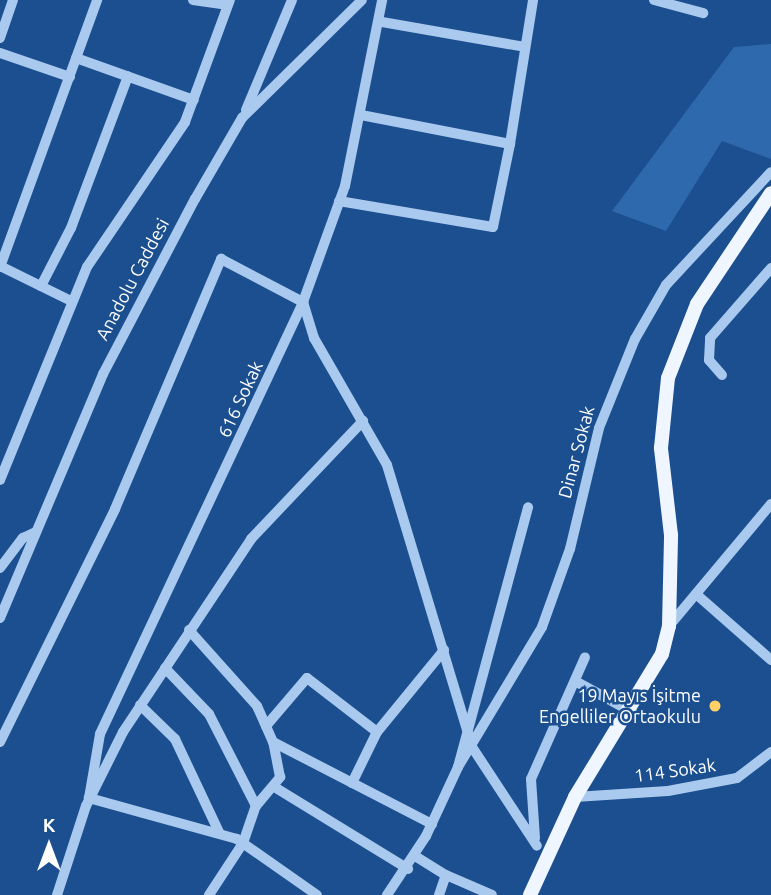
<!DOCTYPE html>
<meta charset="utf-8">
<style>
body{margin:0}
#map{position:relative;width:771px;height:895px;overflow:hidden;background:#1b4f8f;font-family:Ubuntu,sans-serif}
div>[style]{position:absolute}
.green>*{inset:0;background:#2e69ad}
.minor>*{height:10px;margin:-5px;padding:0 5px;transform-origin:5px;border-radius:5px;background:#a9c9ee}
.major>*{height:14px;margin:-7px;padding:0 7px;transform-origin:7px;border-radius:7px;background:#f0f6ff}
.dots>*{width:19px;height:19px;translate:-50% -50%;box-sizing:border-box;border:4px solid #1b4f8f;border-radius:50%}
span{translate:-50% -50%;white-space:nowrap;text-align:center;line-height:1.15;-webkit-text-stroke:5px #1b4f8f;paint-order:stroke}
.street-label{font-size:18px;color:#fff}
.poi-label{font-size:18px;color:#fff}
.right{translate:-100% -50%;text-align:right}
.north{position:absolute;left:14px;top:811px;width:70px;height:70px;-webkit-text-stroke:5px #1b4f8f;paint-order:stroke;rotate:0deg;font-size:19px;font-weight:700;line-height:28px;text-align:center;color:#fff}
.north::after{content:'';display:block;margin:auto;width:24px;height:32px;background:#fff;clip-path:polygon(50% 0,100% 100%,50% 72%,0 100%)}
</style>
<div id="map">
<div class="green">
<i style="clip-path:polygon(771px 44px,771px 159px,722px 141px,666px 231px,612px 211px,734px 47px)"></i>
</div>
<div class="minor">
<i style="left:193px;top:0;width:34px;rotate:8deg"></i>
<i style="left:654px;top:0;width:51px;rotate:14.9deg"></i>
<i style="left:382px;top:22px;width:145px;rotate:9.9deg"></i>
<i style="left:0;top:38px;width:40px;rotate:-71.1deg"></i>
<i style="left:0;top:53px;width:74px;rotate:18.9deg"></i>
<i style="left:76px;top:58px;width:125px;rotate:19.6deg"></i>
<i style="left:246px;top:110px;width:119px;rotate:-67.3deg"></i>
<i style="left:361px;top:115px;width:152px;rotate:11deg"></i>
<i style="left:510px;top:144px;width:146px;rotate:-80.9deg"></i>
<i style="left:339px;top:201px;width:156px;rotate:9.6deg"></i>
<i style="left:493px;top:227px;width:85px;rotate:-78.4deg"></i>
<i style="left:0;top:266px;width:79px;rotate:26.2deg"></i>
<i style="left:0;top:267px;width:284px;rotate:-70deg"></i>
<i style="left:41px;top:286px;width:65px;rotate:-62.7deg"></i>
<i style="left:71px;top:228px;width:162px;rotate:-69.4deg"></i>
<i style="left:722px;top:375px;width:20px;rotate:-131deg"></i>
<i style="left:709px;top:360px;width:22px;rotate:-87deg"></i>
<i style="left:710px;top:338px;width:93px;rotate:-48.9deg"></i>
<i style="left:0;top:480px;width:230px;rotate:-67.8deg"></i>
<i style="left:87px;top:267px;width:175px;rotate:-55.9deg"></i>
<i style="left:185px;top:122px;width:130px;rotate:-69.8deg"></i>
<i style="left:0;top:568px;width:38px;rotate:-53deg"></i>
<i style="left:23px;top:538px;width:14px;rotate:-25deg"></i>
<i style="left:696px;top:594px;width:100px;rotate:41.3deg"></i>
<i style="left:0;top:618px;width:265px;rotate:-67.1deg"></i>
<i style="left:103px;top:374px;width:198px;rotate:-62.3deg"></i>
<i style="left:195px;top:199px;width:94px;rotate:-59.9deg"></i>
<i style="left:242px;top:118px;width:168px;rotate:-44.5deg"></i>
<i style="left:669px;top:626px;width:159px;rotate:-50.1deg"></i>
<i style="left:165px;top:668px;width:64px;rotate:46.3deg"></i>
<i style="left:209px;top:714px;width:103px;rotate:62.9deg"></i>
<i style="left:256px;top:806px;width:38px;rotate:-50deg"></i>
<i style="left:280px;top:777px;width:36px;rotate:-101deg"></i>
<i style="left:273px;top:742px;width:39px;rotate:-114deg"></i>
<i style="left:257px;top:706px;width:102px;rotate:-131.8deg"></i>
<i style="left:575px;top:681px;width:65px;rotate:28.5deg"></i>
<i style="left:140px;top:705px;width:49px;rotate:44.2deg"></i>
<i style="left:175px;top:739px;width:103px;rotate:64.7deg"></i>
<i style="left:266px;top:726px;width:63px;rotate:-49.5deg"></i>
<i style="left:307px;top:678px;width:88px;rotate:37.6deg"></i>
<i style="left:377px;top:732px;width:106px;rotate:-50.7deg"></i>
<i style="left:0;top:742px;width:260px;rotate:-63.7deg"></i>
<i style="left:115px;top:509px;width:272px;rotate:-67deg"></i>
<i style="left:221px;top:259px;width:93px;rotate:27.7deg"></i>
<i style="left:303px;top:302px;width:38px;rotate:73deg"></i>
<i style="left:314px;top:338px;width:146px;rotate:60.1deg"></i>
<i style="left:387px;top:465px;width:295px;rotate:73.2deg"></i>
<i style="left:472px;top:747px;width:118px;rotate:56.7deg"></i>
<i style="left:273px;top:742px;width:179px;rotate:27.3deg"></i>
<i style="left:458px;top:767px;width:163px;rotate:-59deg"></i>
<i style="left:542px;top:627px;width:83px;rotate:-70.3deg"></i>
<i style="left:570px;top:549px;width:124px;rotate:-76.5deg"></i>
<i style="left:599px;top:428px;width:96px;rotate:-68deg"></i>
<i style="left:635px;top:339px;width:62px;rotate:-60.1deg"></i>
<i style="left:666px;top:285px;width:154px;rotate:-47.1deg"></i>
<i style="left:352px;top:783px;width:57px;rotate:-63.9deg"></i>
<i style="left:276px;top:788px;width:155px;rotate:31.5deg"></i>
<i style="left:575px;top:797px;width:93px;rotate:-3.7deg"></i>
<i style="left:668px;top:791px;width:70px;rotate:-10.7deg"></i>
<i style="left:737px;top:778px;width:43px;rotate:-37.4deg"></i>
<i style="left:535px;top:838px;width:59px;rotate:-93.9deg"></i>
<i style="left:531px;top:779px;width:133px;rotate:-66.1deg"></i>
<i style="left:415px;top:856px;width:36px;rotate:32deg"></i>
<i style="left:57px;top:895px;width:94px;rotate:-72deg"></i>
<i style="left:86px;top:806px;width:83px;rotate:-63.4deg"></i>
<i style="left:123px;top:732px;width:232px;rotate:-56.4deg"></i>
<i style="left:251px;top:539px;width:163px;rotate:-46.5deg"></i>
<i style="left:209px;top:895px;width:62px;rotate:-56.8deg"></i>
<i style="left:243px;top:843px;width:39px;rotate:-71deg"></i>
<i style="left:317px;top:895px;width:98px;rotate:-145deg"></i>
<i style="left:237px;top:839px;width:154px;rotate:-164.5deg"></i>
<i style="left:89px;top:798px;width:65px;rotate:-80.2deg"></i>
<i style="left:100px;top:734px;width:477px;rotate:-64.8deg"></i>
<i style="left:303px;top:302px;width:123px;rotate:-70.1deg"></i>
<i style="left:345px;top:186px;width:190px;rotate:-78.7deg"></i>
<i style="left:387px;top:895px;width:71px;rotate:-56.5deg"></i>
<i style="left:426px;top:836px;width:76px;rotate:-65.1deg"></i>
<i style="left:458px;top:767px;width:269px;rotate:-74.9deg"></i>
<i style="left:439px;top:895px;width:21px;rotate:-71deg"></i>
<i style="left:446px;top:875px;width:50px;rotate:23.5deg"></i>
</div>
<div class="major">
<i style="left:530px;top:895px;width:108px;rotate:-65.3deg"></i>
<i style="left:575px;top:797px;width:167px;rotate:-58.7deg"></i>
<i style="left:662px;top:654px;width:29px;rotate:-76deg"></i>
<i style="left:669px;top:626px;width:91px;rotate:-88.7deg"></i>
<i style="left:671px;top:535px;width:88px;rotate:-96.6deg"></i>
<i style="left:661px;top:448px;width:70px;rotate:-84.3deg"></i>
<i style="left:668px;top:378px;width:79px;rotate:-68.6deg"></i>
<i style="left:697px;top:304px;width:133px;rotate:-56.3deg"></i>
</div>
<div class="dots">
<i style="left:715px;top:706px;background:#ffd166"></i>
</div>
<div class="street-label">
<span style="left:132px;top:279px;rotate:-62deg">Anadolu Caddesi</span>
<span style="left:240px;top:399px;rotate:-65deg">616 Sokak</span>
<span style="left:576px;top:452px;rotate:-75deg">Dinar Sokak</span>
<span style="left:675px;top:770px;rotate:-8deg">114 Sokak</span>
</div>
<div class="poi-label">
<span class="right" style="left:701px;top:706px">19 Mayıs İşitme<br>Engelliler Ortaokulu</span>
</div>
<div class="north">K</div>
</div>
